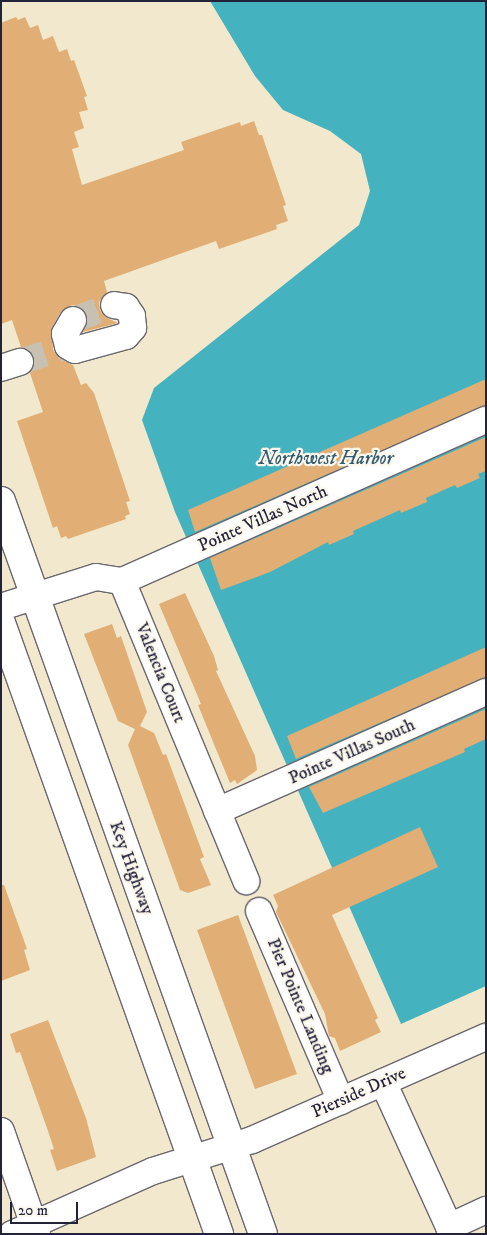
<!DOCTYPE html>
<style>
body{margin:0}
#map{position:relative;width:487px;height:1235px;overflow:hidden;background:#f1e8cd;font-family:"IM FELL DW Pica",serif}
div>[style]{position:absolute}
.water>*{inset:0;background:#44b2bf}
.building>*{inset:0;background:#e1ae75}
.minor-tunnel>*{height:26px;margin-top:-13px;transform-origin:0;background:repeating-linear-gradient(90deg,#c8c0b0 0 26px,transparent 0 39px)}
.roads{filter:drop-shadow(1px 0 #6a676e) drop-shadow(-1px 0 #6a676e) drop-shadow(0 1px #6a676e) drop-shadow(0 -1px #6a676e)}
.minor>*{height:26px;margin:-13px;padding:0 13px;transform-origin:13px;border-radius:13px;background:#fff}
.major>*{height:28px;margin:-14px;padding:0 14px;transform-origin:14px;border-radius:14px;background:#fff}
span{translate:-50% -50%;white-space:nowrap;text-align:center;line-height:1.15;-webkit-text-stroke:4.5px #fbf7ec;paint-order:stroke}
.street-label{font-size:18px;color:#22223b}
.water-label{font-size:19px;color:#305c70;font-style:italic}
.frame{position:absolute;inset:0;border:2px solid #22223b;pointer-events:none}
.scale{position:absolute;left:10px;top:1202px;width:68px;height:22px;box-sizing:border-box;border:2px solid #22223b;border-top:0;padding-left:6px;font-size:15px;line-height:18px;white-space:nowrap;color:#22223b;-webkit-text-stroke:4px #fbf7ec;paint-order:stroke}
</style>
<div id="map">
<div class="water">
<i style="clip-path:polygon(210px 1px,486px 1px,486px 986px,401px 1024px,175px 512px,142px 420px,154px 388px,359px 225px,370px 191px,361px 154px,330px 131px,283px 110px,255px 76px)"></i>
</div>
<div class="building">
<i style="clip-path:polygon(16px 17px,18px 20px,25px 17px,30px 28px,38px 25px,43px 40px,53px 36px,59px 52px,67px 49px,71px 61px,74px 60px,87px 96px,84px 97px,88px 110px,79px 112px,84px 128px,74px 132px,79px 147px,72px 149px,82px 185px,184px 150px,181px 142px,240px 122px,241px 126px,254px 121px,259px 135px,262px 135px,286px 205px,283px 206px,288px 221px,276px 225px,277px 229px,219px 249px,216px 241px,104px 281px,107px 292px,99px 302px,100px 310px,105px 317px,118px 323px,83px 332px,88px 319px,81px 307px,72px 305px,60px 313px,52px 327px,53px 350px,60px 359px,73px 365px,81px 385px,86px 383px,94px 393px,130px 501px,126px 502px,130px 514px,125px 516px,126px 519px,68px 539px,66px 536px,61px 538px,57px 526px,53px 528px,17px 421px,43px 412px,30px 373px,34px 358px,30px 351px,21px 347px,12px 320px,1px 324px,1px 23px)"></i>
<i style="clip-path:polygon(486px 379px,486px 405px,195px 532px,188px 510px)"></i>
<i style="clip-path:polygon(486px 437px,486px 471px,478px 474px,480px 478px,457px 488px,455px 485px,426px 498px,427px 502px,401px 513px,400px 510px,353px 531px,354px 534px,329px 545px,328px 542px,270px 572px,221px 590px,210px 558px)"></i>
<i style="clip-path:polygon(185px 593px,214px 656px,218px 670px,216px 671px,255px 756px,257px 770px,237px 784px,235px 780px,230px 783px,218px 754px,198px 705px,201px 704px,159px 604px)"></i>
<i style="clip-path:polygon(112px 624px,117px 638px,121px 636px,147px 712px,140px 726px,154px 733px,163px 755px,166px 754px,204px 857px,200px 859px,211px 885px,188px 893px,180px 890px,128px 745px,135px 729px,118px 721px,84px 634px)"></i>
<i style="clip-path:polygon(486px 647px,486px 677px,296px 759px,287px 736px)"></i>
<i style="clip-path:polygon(486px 709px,486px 739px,464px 749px,465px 752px,323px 813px,309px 787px)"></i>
<i style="clip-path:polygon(420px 827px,438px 867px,332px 915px,378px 1018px,375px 1020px,381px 1032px,340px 1051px,335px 1038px,329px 1036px,325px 1014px,276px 912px,278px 906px,273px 895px)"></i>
<i style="clip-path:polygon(1px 885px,4px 885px,27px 949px,24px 950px,30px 970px,1px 981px)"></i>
<i style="clip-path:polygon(238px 915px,297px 1074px,255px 1089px,197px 930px)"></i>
<i style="clip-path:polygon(48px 1020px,86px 1118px,96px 1157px,57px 1171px,50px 1150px,54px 1149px,48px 1131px,20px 1052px,16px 1053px,10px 1034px)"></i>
</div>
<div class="minor-tunnel">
<i style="left:73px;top:320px;width:44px;rotate:-20.1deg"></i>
<i style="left:20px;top:362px;width:51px;rotate:-18.4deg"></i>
</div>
<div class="roads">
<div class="minor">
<i style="left:73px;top:320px;width:16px;rotate:120deg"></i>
<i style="left:65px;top:334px;width:12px;rotate:76deg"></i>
<i style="left:68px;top:346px;width:8px;rotate:30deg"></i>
<i style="left:75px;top:350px;width:53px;rotate:-15.4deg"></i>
<i style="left:126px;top:336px;width:11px;rotate:-49deg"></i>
<i style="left:133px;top:328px;width:12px;rotate:-95deg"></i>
<i style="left:132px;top:316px;width:11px;rotate:-124deg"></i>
<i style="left:126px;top:307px;width:12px;rotate:-171deg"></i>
<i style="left:1px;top:368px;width:20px;rotate:-18deg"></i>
<i style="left:122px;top:581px;width:398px;rotate:-23.9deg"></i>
<i style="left:1px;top:607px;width:100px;rotate:-17.5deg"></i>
<i style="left:96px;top:577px;width:26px;rotate:9deg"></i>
<i style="left:122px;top:581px;width:325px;rotate:67.5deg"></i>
<i style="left:217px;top:811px;width:294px;rotate:-23.9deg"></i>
<i style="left:259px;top:911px;width:207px;rotate:66.7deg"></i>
<i style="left:383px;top:1082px;width:159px;rotate:65.5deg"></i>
<i style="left:449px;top:1227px;width:41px;rotate:-24.7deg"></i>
<i style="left:1px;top:1131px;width:109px;rotate:70.7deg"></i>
<i style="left:12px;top:1234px;width:154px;rotate:-24.1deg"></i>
<i style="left:153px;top:1171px;width:104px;rotate:-17.4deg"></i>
<i style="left:252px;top:1140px;width:256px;rotate:-23.8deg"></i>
</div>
<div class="major">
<i style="left:1px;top:501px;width:778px;rotate:70.33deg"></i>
<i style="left:1px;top:623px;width:649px;rotate:70.36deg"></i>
</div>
</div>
<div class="street-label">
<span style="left:263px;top:519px;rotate:-24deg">Pointe Villas North</span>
<span style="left:160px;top:673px;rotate:68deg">Valencia Court</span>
<span style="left:352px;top:752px;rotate:-24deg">Pointe Villas South</span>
<span style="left:131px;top:868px;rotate:70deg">Key Highway</span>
<span style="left:300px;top:1006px;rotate:67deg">Pier Pointe Landing</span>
<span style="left:359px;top:1093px;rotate:-24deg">Pierside Drive</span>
</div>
<div class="water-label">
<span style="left:326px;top:459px">Northwest Harbor</span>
</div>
<div class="frame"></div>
<div class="scale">20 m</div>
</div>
